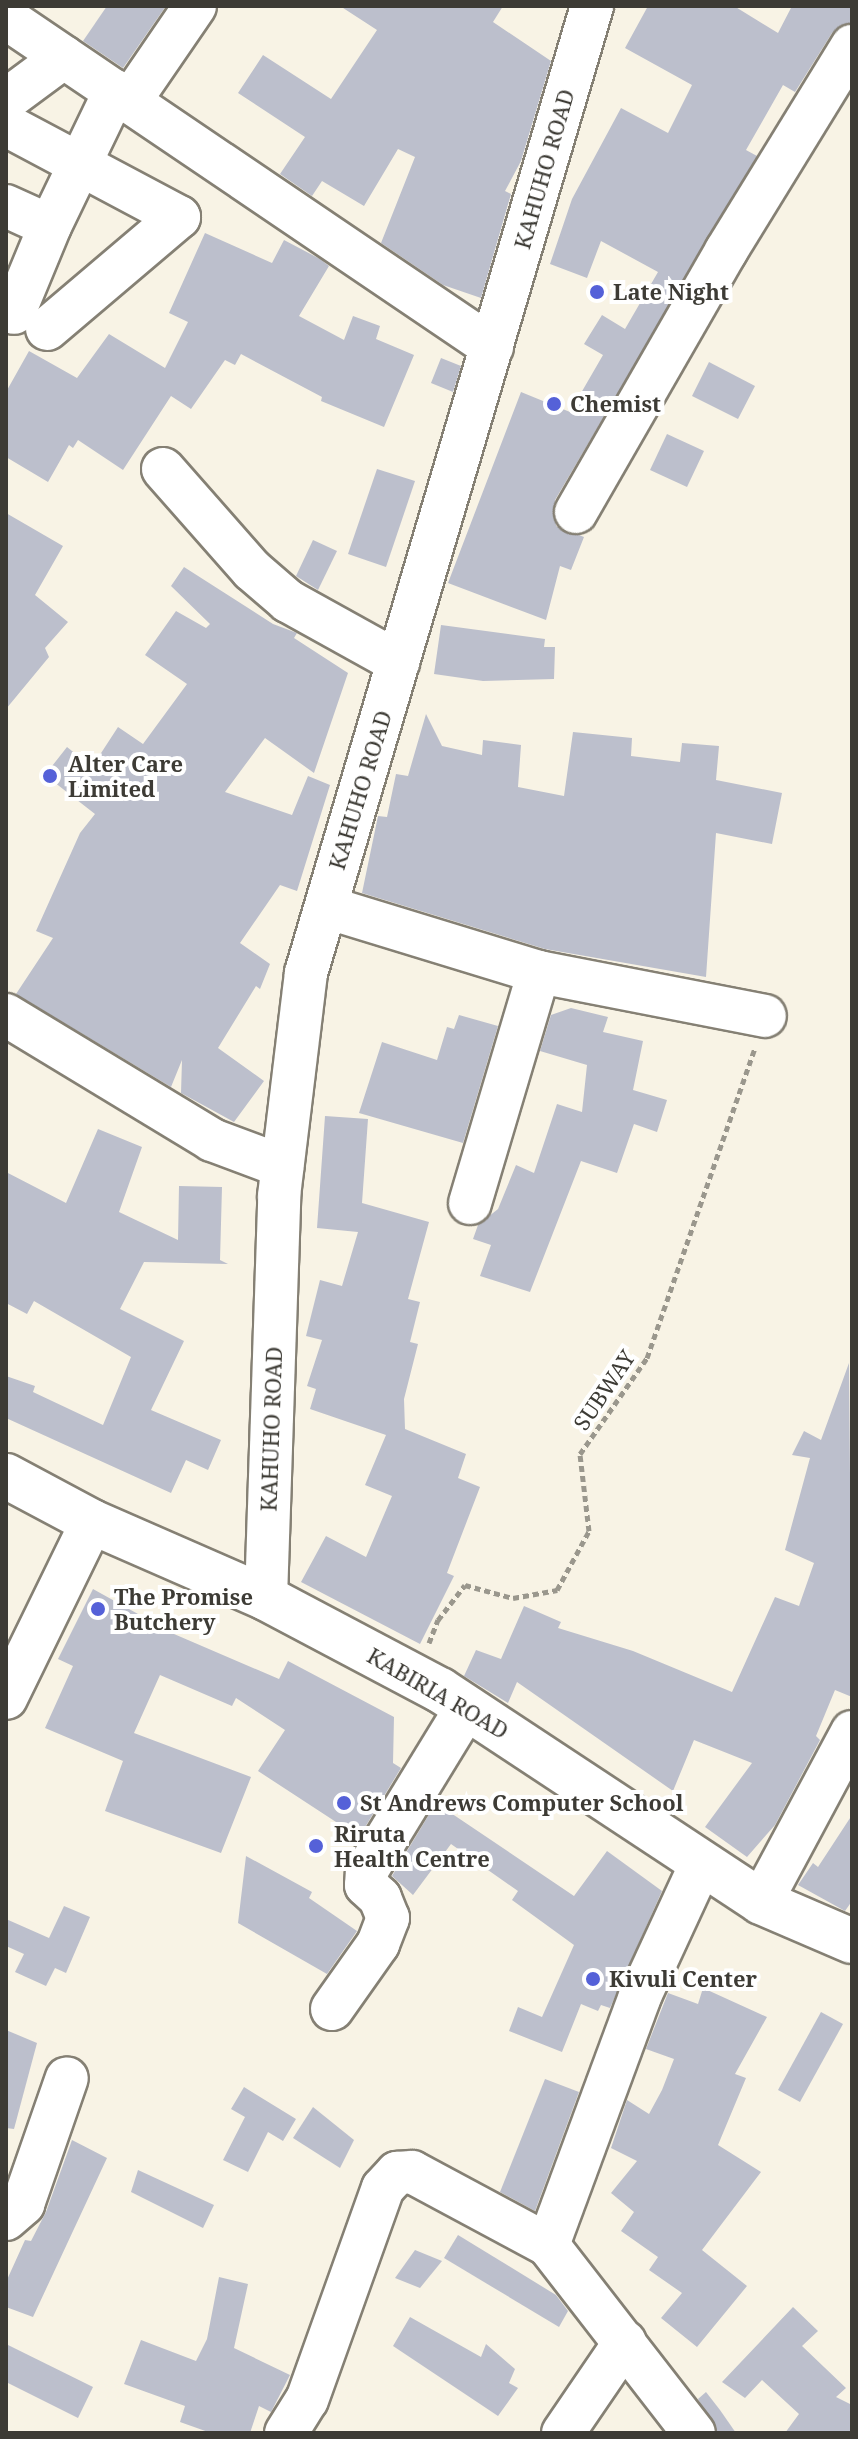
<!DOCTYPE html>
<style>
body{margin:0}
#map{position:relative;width:858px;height:2439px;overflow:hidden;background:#f8f3e5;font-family:"Noto Serif",serif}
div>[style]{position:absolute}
.building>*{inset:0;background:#bcbfcc}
.path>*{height:5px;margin-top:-2.5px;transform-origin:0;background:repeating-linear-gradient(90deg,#9a978d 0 6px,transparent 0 10px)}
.roads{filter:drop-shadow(2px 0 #858074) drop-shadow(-2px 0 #858074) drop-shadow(0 2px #858074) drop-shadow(0 -2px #858074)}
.minor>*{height:42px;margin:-21px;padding:0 21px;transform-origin:21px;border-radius:21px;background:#fff}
.major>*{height:44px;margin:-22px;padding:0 22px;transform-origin:22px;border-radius:22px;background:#fff}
.dots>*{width:22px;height:22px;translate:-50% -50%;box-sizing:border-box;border:4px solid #fff;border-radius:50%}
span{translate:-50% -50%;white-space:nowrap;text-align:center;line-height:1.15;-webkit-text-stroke:8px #fff;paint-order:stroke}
.street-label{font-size:22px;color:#3d3b35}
.poi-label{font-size:22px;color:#3d3b35;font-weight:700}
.left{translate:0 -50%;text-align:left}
.frame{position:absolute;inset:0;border:8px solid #3d3b35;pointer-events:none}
</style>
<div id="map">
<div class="building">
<i style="clip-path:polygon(107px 6px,166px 6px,123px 68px,83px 41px)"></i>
<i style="clip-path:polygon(340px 6px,503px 6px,493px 22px,551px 61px,521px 161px,505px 191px,511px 194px,481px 298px,443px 285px,381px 243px,415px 157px,398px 149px,364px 206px,322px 181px,312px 196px,280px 174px,305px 137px,238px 93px,263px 55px,331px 99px,377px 30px)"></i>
<i style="clip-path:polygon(648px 6px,734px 6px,778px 33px,792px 6px,852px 6px,852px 22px,832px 33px,795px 92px,783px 85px,746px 150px,757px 156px,555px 500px,556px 526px,584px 537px,571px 570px,560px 566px,546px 620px,448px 583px,521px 392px,570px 412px,603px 355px,584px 344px,602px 315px,625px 329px,658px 272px,601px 241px,587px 278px,550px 264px,572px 199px,621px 108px,668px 133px,692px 85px,625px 48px)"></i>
<i style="clip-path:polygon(205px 233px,272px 263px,284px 240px,320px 259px,329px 266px,299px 316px,344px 340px,353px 316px,380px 326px,376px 339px,414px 355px,384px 427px,321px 401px,322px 397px,241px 354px,235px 365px,225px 360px,191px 409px,171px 396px,123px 470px,78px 440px,73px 448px,69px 445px,48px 482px,6px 457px,6px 392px,29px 351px,77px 378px,109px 334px,165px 368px,188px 322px,169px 313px)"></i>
<i style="clip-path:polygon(441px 358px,461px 366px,453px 392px,431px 383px)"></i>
<i style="clip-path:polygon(709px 362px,755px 386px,738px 419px,692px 396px)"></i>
<i style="clip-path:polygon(667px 434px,704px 451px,687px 487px,650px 470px)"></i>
<i style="clip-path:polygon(377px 469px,415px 481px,386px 567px,348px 554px)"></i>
<i style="clip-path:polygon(6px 513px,63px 546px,35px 595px,68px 622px,45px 648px,49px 657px,6px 709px)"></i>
<i style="clip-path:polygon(313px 540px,337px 551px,318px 590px,296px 576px)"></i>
<i style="clip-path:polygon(184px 567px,273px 624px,297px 633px,294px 638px,348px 673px,314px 773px,265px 738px,225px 792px,292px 815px,308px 776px,330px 785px,297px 891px,280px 885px,240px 943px,270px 964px,260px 989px,256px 986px,218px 1048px,264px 1081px,234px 1122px,181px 1093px,182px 1060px,171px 1087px,16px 994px,53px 938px,36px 931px,80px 833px,95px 814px,45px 775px,67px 747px,92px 767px,118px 727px,143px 744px,187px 684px,145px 655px,176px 611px,206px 628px,210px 624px,171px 586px)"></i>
<i style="clip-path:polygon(441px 625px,545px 639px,544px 647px,555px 647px,554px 679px,483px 681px,434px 674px)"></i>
<i style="clip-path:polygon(426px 714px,442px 746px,482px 755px,483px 740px,521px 745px,518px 787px,564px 796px,573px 732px,632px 738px,631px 756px,680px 762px,682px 743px,719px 746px,716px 780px,782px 793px,772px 844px,716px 833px,706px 977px,545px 949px,362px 893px,378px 816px,387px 817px,396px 774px,408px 776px)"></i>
<i style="clip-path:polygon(571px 1008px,608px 1017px,603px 1032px,643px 1041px,633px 1090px,667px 1100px,657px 1132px,634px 1124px,617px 1173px,581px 1161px,530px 1292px,480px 1276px,491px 1245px,473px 1239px,478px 1225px,498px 1209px,516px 1165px,534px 1173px,557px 1104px,582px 1112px,587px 1065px,540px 1051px,551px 1015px)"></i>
<i style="clip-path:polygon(459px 1015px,498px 1026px,463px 1143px,359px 1113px,382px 1042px,437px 1060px,447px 1027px,454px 1029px)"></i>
<i style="clip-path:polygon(325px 1116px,368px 1119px,362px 1203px,429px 1222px,408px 1299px,420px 1302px,410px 1342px,418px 1344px,404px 1399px,405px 1429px,466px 1454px,458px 1478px,480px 1487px,447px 1573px,454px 1576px,420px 1644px,301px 1582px,326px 1536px,366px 1557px,392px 1496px,365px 1485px,386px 1435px,310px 1409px,316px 1389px,307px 1386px,322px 1340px,306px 1336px,320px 1280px,342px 1286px,358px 1232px,317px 1228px)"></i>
<i style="clip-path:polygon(98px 1129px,142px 1147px,119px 1212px,178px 1240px,179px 1186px,222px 1187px,220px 1260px,228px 1264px,144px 1262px,120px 1309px,184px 1341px,151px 1410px,221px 1440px,208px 1470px,186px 1460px,171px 1493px,6px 1418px,6px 1376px,35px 1386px,33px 1392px,103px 1425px,131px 1357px,34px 1301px,27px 1314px,6px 1303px,6px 1172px,66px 1203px)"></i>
<i style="clip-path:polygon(849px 1363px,852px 1697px,835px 1690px,816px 1736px,820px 1740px,775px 1825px,747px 1857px,705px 1827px,752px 1763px,694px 1740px,673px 1791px,517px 1682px,508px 1703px,464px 1676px,476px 1650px,501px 1659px,524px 1606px,561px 1622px,558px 1628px,633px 1651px,732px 1692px,775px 1597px,799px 1606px,814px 1563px,785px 1550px,810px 1458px,792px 1455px,804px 1431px,821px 1440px)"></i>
<i style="clip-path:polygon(93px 1589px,174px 1634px,279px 1679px,288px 1661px,394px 1717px,393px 1763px,401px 1768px,359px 1837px,258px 1771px,285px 1730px,236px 1698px,232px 1706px,160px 1675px,134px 1733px,251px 1777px,221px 1853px,105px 1811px,123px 1761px,45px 1728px,73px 1666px,58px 1659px)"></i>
<i style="clip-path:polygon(436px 1803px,574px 1896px,607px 1851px,662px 1891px,610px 2008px,601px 2005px,598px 2011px,581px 2004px,562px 2052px,509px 2031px,518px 2007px,542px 2017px,574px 1945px,512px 1900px,518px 1891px,451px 1844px,413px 1895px,392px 1876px)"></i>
<i style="clip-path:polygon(852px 1815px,852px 1901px,845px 1911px,798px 1885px,813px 1863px,818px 1867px)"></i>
<i style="clip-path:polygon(246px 1856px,312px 1892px,309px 1898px,357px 1931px,327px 1974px,238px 1923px)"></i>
<i style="clip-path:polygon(64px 1906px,90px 1917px,66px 1973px,55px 1968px,46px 1986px,15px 1972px,24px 1954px,6px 1946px,6px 1919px,49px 1938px)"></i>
<i style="clip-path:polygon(703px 1988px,767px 2017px,735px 2074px,746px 2078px,718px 2145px,761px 2172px,702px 2250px,747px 2286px,697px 2347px,661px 2318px,682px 2293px,649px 2270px,658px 2257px,621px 2231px,634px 2212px,611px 2193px,637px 2161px,611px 2148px,627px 2100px,649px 2114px,662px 2090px,674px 2059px,646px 2049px,668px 1993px,698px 2004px)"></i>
<i style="clip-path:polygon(821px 2012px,843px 2024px,800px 2102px,778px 2090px)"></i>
<i style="clip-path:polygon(6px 2030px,37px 2043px,14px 2129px,6px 2128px)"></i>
<i style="clip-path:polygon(545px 2079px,579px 2092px,535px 2211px,500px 2192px)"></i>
<i style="clip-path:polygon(244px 2087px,296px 2119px,283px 2141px,268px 2132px,248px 2172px,223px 2160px,245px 2117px,231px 2109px)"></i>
<i style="clip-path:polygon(313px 2107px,354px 2140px,340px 2168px,293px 2138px)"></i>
<i style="clip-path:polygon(72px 2140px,107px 2158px,33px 2317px,6px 2307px,6px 2282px,25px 2240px,31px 2241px,46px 2212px)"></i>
<i style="clip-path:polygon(138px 2170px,214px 2205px,203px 2228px,131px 2192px)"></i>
<i style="clip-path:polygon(458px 2235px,556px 2295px,568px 2311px,559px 2327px,444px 2258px)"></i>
<i style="clip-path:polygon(415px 2250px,442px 2261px,420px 2288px,395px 2278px)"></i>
<i style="clip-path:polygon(219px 2277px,248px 2284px,234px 2348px,290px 2375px,271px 2412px,259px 2406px,250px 2433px,211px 2433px,180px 2422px,185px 2406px,124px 2384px,141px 2340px,196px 2361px,207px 2339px)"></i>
<i style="clip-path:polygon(793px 2307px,818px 2331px,802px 2346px,846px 2388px,836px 2397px,852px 2405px,852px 2433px,785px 2433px,799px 2414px,762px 2380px,745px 2398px,722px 2382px)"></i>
<i style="clip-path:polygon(410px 2317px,481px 2357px,486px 2344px,515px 2369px,509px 2383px,518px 2388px,498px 2416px,393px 2346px)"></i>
<i style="clip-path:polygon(6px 2344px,93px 2387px,78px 2418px,6px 2382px)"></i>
<i style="clip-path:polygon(706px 2392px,720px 2410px,736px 2433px,717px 2433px,698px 2399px)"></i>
</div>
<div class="path">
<i style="left:429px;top:1643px;width:25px;rotate:-69deg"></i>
<i style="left:438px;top:1620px;width:44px;rotate:-52.4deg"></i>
<i style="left:465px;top:1585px;width:50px;rotate:15.2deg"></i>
<i style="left:513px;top:1598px;width:45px;rotate:-10.3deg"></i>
<i style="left:557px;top:1590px;width:67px;rotate:-61.5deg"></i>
<i style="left:589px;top:1531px;width:78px;rotate:-96.7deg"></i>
<i style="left:580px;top:1454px;width:117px;rotate:-55.1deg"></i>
<i style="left:647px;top:1358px;width:329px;rotate:-70.8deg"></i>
</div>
<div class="roads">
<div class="minor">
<i style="left:6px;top:18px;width:587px;rotate:34.1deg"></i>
<i style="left:6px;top:100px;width:72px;rotate:-36.6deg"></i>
<i style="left:130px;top:101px;width:115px;rotate:-55.6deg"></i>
<i style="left:6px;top:125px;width:196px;rotate:28deg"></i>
<i style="left:179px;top:217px;width:173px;rotate:139.7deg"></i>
<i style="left:6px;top:206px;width:48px;rotate:24.4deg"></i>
<i style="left:50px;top:226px;width:94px;rotate:112.5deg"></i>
<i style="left:50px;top:226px;width:150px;rotate:-64.3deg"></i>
<i style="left:163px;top:469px;width:135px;rotate:48.6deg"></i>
<i style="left:252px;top:570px;width:48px;rotate:40.7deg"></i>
<i style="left:288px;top:601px;width:126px;rotate:29deg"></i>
<i style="left:576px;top:512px;width:301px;rotate:-60.1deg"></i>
<i style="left:726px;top:251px;width:241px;rotate:-58.4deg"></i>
<i style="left:326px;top:907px;width:223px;rotate:17deg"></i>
<i style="left:539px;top:972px;width:230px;rotate:11deg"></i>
<i style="left:6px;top:1015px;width:241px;rotate:31.2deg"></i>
<i style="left:212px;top:1140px;width:75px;rotate:20.4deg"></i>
<i style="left:470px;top:1203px;width:241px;rotate:-73.4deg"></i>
<i style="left:266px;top:1598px;width:402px;rotate:-88.1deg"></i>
<i style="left:279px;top:1196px;width:225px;rotate:-83.1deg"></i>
<i style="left:306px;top:973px;width:1008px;rotate:-73.52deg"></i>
<i style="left:6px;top:1698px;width:196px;rotate:-64deg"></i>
<i style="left:761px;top:1902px;width:193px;rotate:-61.8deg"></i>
<i style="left:332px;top:2009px;width:80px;rotate:-54.7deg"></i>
<i style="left:378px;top:1944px;width:28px;rotate:-69deg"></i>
<i style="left:388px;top:1918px;width:22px;rotate:-112deg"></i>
<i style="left:380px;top:1898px;width:19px;rotate:-137deg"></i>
<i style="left:366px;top:1885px;width:15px;rotate:-86deg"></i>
<i style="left:367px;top:1870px;width:191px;rotate:-58.5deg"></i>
<i style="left:6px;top:2219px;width:23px;rotate:-41deg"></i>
<i style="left:23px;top:2204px;width:133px;rotate:-70.8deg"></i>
<i style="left:548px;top:2245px;width:265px;rotate:-69.7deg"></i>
<i style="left:640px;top:1996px;width:145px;rotate:-65.2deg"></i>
<i style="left:286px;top:2433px;width:39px;rotate:-58deg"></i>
<i style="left:307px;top:2400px;width:225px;rotate:-70.3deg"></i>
<i style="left:383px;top:2188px;width:21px;rotate:-47deg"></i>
<i style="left:397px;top:2173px;width:15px;rotate:-4deg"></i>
<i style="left:412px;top:2172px;width:154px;rotate:28.2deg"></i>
<i style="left:548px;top:2245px;width:238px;rotate:52.2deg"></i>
<i style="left:563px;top:2433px;width:110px;rotate:-55.7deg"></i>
</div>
<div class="major">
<i style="left:6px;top:1476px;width:98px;rotate:28.1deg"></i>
<i style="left:92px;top:1522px;width:190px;rotate:23.6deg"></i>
<i style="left:266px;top:1598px;width:197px;rotate:27.9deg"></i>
<i style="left:440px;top:1690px;width:385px;rotate:33.4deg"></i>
<i style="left:761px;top:1902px;width:99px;rotate:23.2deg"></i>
</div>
</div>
<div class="dots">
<i style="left:597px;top:292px;background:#5561d8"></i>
<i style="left:554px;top:404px;background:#5561d8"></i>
<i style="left:50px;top:776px;background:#5561d8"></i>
<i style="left:98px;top:1609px;background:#5561d8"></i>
<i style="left:344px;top:1803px;background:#5561d8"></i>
<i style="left:316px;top:1846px;background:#5561d8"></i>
<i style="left:593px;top:1979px;background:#5561d8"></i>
</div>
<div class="street-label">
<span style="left:544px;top:169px;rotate:-74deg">KAHUHO ROAD</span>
<span style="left:360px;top:790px;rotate:-73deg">KAHUHO ROAD</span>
<span style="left:604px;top:1390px;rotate:-56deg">SUBWAY</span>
<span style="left:271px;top:1429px;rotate:-88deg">KAHUHO ROAD</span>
<span style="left:438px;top:1693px;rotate:30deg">KABIRIA ROAD</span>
</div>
<div class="poi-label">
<span class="left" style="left:613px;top:292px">Late Night</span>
<span class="left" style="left:570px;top:404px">Chemist</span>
<span class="left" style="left:68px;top:776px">Alter Care<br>Limited</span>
<span class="left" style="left:114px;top:1609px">The Promise<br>Butchery</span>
<span class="left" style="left:360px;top:1803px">St Andrews Computer School</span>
<span class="left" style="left:334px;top:1846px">Riruta<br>Health Centre</span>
<span class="left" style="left:609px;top:1979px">Kivuli Center</span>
</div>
<div class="frame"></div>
</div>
